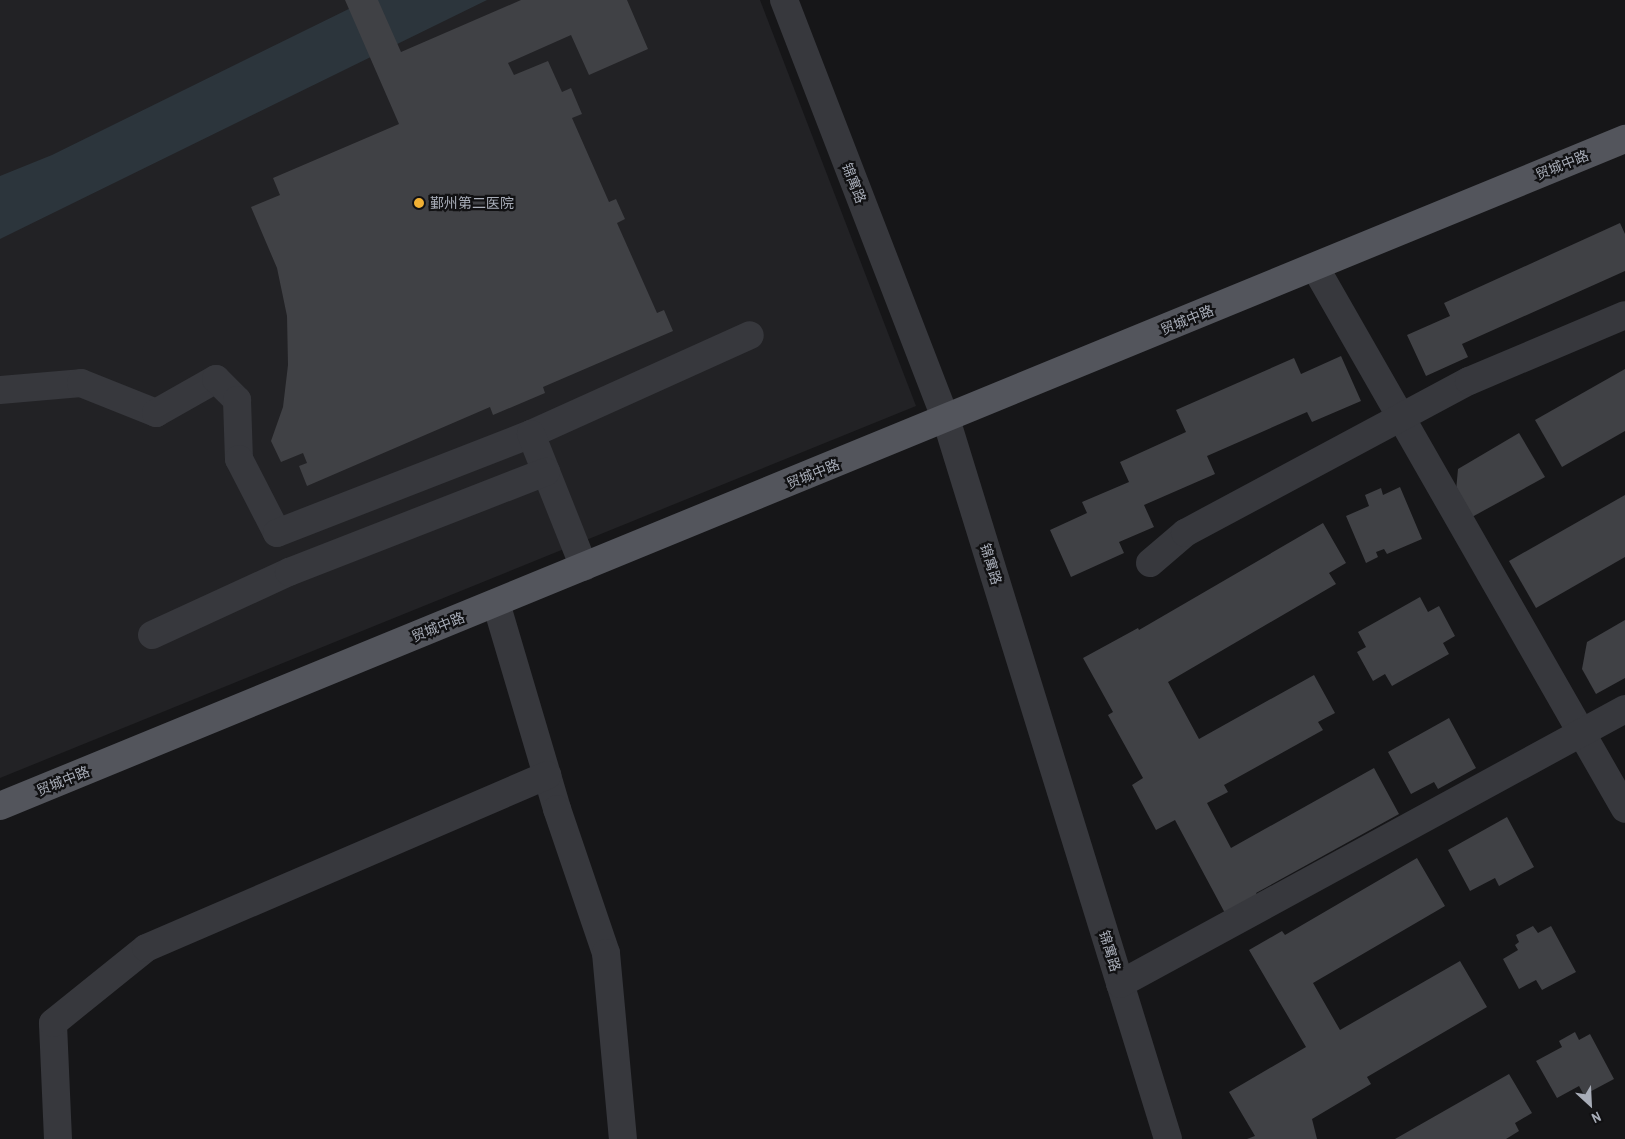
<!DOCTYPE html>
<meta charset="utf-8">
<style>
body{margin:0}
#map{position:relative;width:1625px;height:1139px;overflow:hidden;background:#161618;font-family:"Archivo Narrow","Noto Sans SC",sans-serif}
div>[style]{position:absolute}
.built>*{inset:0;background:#222225}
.water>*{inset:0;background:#2c353c}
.building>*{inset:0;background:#404145}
.minor>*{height:28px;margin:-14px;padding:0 14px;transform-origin:14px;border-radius:14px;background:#37383d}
.major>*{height:28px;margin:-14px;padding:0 14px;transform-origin:14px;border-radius:14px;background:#53555c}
.dots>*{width:14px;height:14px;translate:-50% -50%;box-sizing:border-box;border:2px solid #111113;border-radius:50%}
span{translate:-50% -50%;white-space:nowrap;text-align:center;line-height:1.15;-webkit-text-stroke:4.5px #111113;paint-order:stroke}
.street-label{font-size:14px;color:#a8adb8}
.poi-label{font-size:14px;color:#a8adb8}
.left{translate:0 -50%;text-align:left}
.north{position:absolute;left:1565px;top:1079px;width:50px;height:50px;-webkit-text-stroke:4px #111113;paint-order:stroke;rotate:155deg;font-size:14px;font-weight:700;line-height:20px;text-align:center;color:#a8adb8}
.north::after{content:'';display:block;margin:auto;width:18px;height:22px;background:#a8adb8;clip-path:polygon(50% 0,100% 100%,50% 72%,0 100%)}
</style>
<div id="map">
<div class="built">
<i style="clip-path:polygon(0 0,760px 0,916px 406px,0 778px)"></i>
</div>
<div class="water">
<i style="clip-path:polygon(367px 0,487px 0,0 239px,0 176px,52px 155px)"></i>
</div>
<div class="building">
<i style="clip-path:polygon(345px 0,378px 0,401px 52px,521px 0,627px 0,648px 49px,589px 75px,571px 35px,508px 63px,514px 75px,548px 61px,562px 92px,571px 88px,582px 114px,572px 118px,609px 202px,616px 199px,625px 219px,617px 223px,657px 313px,664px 310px,673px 331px,543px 387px,545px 393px,493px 415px,490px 407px,307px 486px,299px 466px,307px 463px,303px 453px,281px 462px,271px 441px,283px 407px,288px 365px,287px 316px,277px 268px,251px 207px,280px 195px,273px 178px,399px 124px)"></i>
<i style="clip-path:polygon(1620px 223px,1625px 234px,1625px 271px,1462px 344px,1468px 357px,1426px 376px,1407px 335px,1450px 316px,1444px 303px)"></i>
<i style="clip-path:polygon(1341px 356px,1361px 401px,1312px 422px,1307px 412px,1207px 456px,1215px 474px,1144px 505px,1154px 527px,1119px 542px,1124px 553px,1071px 577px,1050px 530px,1087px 513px,1082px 502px,1129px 482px,1120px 462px,1186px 432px,1176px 410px,1294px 358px,1301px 374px)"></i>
<i style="clip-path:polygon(1625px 369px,1625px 431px,1562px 467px,1535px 420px)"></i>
<i style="clip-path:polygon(1519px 433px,1545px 477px,1472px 517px,1456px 491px,1458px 469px)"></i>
<i style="clip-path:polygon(1400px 487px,1422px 539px,1387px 554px,1384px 549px,1376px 552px,1378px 557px,1366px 563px,1346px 516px,1369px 506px,1365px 495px,1381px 488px,1383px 495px)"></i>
<i style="clip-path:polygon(1625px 495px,1625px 557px,1536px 608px,1509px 561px)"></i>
<i style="clip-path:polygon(1323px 523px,1346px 563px,1329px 573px,1336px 584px,1168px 682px,1199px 739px,1314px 675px,1335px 713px,1318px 722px,1323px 730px,1224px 785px,1228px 792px,1207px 803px,1231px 848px,1374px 768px,1399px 814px,1256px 893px,1258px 897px,1226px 915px,1175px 820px,1156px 830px,1132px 785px,1143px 778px,1108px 715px,1113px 712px,1083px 658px,1138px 628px,1139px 630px)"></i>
<i style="clip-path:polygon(1420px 597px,1428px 612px,1439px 606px,1455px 636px,1443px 643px,1449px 654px,1392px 686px,1385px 674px,1373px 681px,1357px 652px,1366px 647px,1358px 632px)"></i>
<i style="clip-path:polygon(1625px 620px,1625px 678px,1596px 694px,1582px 669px,1587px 642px)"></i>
<i style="clip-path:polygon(1449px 718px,1476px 768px,1438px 789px,1434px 782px,1411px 794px,1388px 752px)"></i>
<i style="clip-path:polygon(1507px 817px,1534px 867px,1499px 886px,1495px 878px,1470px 891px,1448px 850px)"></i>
<i style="clip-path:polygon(1417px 858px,1445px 906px,1313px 983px,1340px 1030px,1460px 961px,1487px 1007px,1367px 1077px,1371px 1084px,1312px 1119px,1317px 1139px,1247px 1139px,1255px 1136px,1229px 1092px,1306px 1047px,1249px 950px,1282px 931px,1285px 935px)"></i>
<i style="clip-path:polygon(1533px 926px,1538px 933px,1551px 926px,1576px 972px,1542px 990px,1536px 980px,1519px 989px,1503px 959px,1518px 950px,1515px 945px,1519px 942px,1516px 935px)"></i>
<i style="clip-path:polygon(1575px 1032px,1579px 1040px,1590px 1034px,1614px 1079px,1584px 1095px,1579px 1086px,1557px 1098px,1536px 1061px,1562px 1047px,1559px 1041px)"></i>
<i style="clip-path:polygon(1509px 1074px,1532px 1113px,1515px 1123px,1519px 1131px,1506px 1139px,1395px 1139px)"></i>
</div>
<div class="minor">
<i style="left:784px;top:0;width:449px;rotate:68.9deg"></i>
<i style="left:946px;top:419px;width:753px;rotate:72.86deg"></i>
<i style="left:1315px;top:267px;width:624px;rotate:60.23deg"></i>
<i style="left:0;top:390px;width:81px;rotate:-4.9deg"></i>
<i style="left:81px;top:383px;width:81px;rotate:21.8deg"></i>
<i style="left:156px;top:413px;width:69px;rotate:-29.5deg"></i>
<i style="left:216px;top:379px;width:30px;rotate:45deg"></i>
<i style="left:237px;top:400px;width:59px;rotate:88.1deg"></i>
<i style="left:239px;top:459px;width:83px;rotate:62.8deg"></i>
<i style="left:277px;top:533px;width:273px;rotate:-21.3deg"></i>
<i style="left:531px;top:434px;width:240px;rotate:-24.3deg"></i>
<i style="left:531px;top:434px;width:143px;rotate:68.3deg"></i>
<i style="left:1150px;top:563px;width:46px;rotate:-40.6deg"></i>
<i style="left:1185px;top:533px;width:322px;rotate:-28.2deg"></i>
<i style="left:1469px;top:381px;width:169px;rotate:-22.9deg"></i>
<i style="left:496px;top:603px;width:215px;rotate:73.5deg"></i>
<i style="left:557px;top:809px;width:152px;rotate:71.2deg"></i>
<i style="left:606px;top:953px;width:187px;rotate:84.8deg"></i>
<i style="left:152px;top:635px;width:151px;rotate:-24.7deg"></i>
<i style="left:289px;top:572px;width:276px;rotate:-21.3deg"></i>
<i style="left:1120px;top:984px;width:575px;rotate:-28.57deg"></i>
<i style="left:58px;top:1139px;width:116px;rotate:-92.5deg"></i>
<i style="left:53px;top:1023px;width:119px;rotate:-38.9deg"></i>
<i style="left:146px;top:948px;width:437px;rotate:-23.3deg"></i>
</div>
<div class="major">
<i style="left:0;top:806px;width:1757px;rotate:-22.32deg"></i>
</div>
<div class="dots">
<i style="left:419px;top:203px;background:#f2b134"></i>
</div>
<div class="street-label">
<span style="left:1562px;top:165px;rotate:-22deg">贸城中路</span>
<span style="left:854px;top:183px;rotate:69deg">锦寓路</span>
<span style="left:1187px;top:320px;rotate:-22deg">贸城中路</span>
<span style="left:813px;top:474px;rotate:-22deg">贸城中路</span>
<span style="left:991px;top:564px;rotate:73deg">锦寓路</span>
<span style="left:438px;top:627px;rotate:-22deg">贸城中路</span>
<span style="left:63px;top:781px;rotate:-22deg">贸城中路</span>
<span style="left:1110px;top:951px;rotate:73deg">锦寓路</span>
</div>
<div class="poi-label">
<span class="left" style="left:430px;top:203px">鄞州第二医院</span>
</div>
<div class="north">N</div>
</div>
